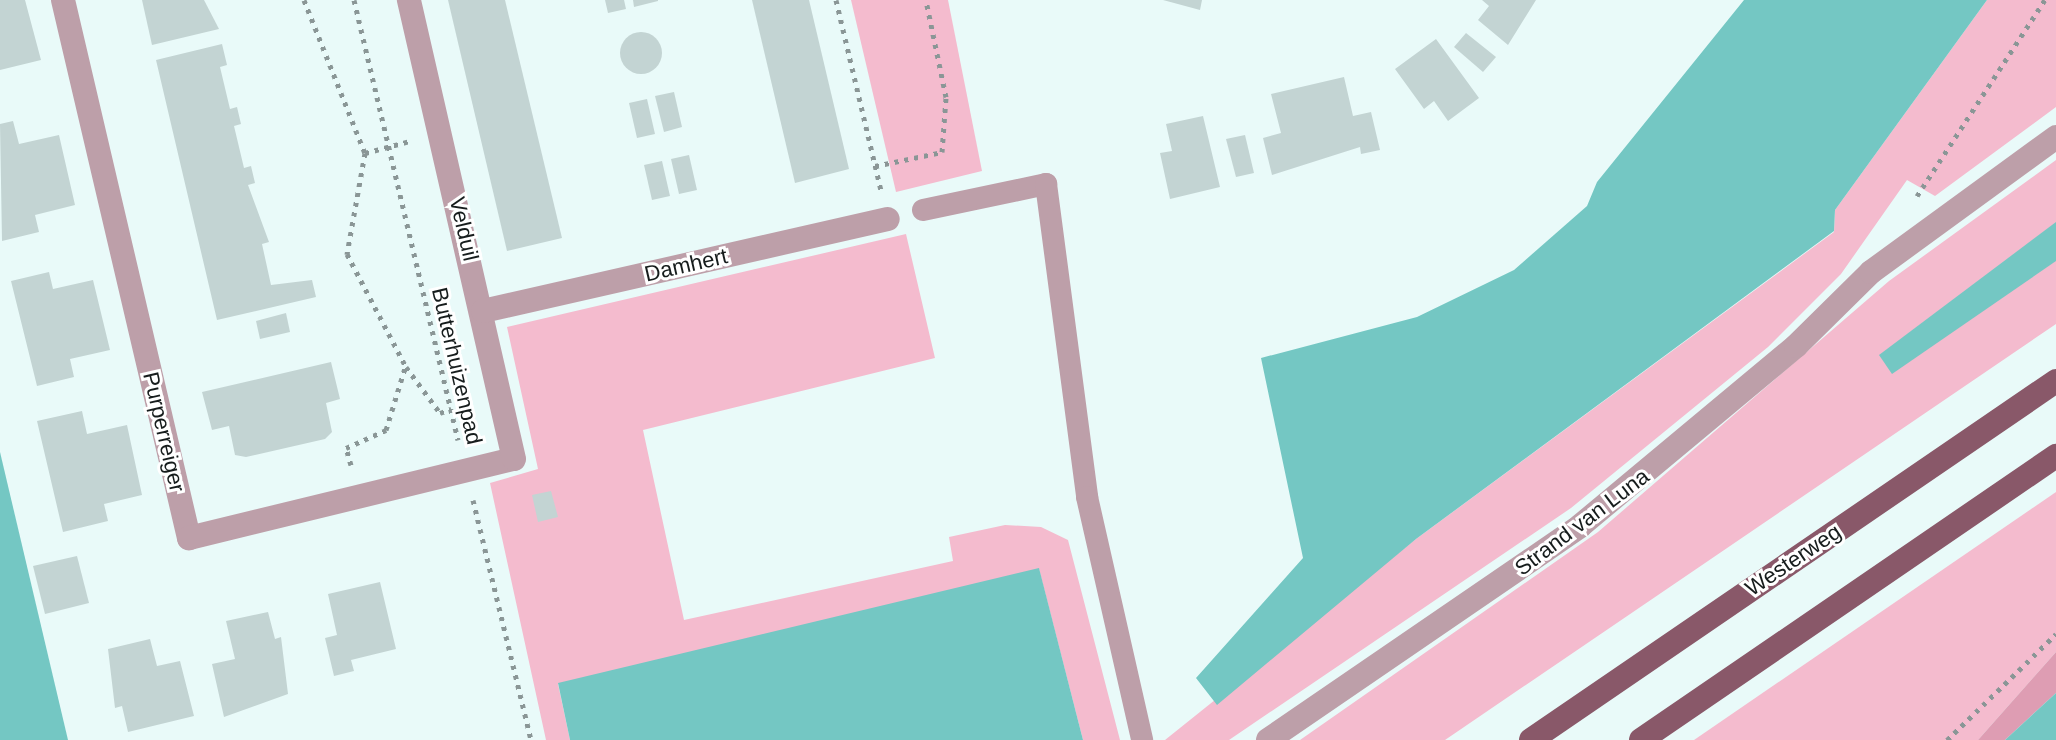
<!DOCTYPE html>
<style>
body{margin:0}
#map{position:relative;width:2056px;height:740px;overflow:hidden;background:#e9faf9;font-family:Helvetica,sans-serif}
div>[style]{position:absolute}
.green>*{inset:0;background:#f4bbce}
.forest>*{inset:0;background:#de9db3}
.water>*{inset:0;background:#74c7c3}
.building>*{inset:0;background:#c3d4d3}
.round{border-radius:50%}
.path>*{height:5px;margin-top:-2.5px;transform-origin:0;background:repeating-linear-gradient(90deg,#8a9696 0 4px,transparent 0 10px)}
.lane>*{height:22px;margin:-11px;padding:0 11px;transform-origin:11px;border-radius:11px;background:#bd9fa9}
.street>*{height:24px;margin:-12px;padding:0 12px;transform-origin:12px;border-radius:12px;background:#bd9fa9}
.primary>*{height:24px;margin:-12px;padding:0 12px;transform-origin:12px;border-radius:12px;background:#895869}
span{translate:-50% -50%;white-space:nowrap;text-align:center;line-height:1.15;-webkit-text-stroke:6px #fff;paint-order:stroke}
.street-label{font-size:22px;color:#161c1c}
</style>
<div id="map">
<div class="green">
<i style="clip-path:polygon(851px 0,948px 0,982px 171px,896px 192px)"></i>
<i style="clip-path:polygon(1987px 0,2056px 0,2056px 107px,1935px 196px,1907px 180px,1841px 274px,1768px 347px,1571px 508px,1229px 740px,1165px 740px,1416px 539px,1834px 232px,1835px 210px)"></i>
<i style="clip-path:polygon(2056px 160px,2056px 324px,1445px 740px,1300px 740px,1598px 532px,1889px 281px)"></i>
<i style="clip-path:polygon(906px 234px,935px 358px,643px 430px,684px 620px,953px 561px,949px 537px,1005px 525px,1041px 527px,1068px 540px,1120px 740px,1083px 740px,1039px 569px,558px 684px,570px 740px,546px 740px,490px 483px,538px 469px,507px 327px)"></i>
<i style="clip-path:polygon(2056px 492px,2056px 652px,1978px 740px,1694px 740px)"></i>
</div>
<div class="forest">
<i style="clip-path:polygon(2056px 652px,2056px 693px,2005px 740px,1978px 740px)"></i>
</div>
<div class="water">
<i style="clip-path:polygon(1744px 0,1987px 0,1835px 210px,1834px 231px,1416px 539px,1217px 705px,1196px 678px,1303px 558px,1261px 358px,1417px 317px,1514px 270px,1587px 206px,1597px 182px)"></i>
<i style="clip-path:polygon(2056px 222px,2056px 261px,1892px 374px,1879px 355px)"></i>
<i style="clip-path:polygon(0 452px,68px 740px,0 740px)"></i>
<i style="clip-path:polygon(1039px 568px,1083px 740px,570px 740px,558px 683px)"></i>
<i style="clip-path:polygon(2056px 693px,2056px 740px,2005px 740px)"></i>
</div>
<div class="building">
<i style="clip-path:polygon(0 0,25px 0,41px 60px,0 70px)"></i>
<i style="clip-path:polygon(142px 0,204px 0,219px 29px,152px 45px)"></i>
<i style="clip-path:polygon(448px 0,505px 0,562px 238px,507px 251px)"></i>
<i style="clip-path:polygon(605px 0,624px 0,626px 9px,608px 13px)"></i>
<i style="clip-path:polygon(633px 0,658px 0,658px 1px,634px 7px)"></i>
<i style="clip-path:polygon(752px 0,809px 0,849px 169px,795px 183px)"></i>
<i style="clip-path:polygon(1163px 0,1202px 0,1200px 10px)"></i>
<i style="clip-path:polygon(1482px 0,1536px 0,1508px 45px,1478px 20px,1489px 6px)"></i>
<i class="round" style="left:620px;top:32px;width:42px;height:42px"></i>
<i style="clip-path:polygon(1466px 33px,1496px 57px,1483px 72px,1454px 47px)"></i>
<i style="clip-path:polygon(1436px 39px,1479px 98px,1448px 121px,1434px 101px,1424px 109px,1395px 69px)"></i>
<i style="clip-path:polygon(222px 44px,227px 65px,220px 67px,230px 109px,237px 107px,241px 124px,234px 126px,244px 168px,251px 166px,255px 183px,248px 185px,269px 242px,262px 244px,271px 285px,312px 280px,316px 297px,217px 320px,156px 60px)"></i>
<i style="clip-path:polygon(1344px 77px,1353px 116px,1371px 112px,1380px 150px,1361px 154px,1360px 147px,1272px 175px,1263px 138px,1281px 133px,1271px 94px)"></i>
<i style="clip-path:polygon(674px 92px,682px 127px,664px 132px,655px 96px)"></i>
<i style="clip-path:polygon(647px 99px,655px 134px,637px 138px,629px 103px)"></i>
<i style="clip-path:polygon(1203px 116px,1220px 187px,1170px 199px,1160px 153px,1172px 151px,1166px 124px)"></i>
<i style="clip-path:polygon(13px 121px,19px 144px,59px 135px,75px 205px,35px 215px,39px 232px,2px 241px,0 124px)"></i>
<i style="clip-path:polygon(1245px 135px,1254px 173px,1236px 177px,1226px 139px)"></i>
<i style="clip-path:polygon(689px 155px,697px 190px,679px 194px,671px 159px)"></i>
<i style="clip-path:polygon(662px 161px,670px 196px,652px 200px,644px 165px)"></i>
<i style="clip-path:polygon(49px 272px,53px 289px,93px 280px,110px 350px,70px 359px,74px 377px,37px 386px,11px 281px)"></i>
<i style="clip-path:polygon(286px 313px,290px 332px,260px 339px,256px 321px)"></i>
<i style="clip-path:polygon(331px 362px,340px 399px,326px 403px,332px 432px,325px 439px,246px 457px,235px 455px,229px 426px,212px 430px,202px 392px)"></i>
<i style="clip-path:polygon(82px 411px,87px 434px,127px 425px,142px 495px,104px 504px,108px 521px,63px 532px,37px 421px)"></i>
<i style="clip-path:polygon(551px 491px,558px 517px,538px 522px,532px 495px)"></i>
<i style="clip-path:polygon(77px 556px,89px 603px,45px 614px,33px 566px)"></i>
<i style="clip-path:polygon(380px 582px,396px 649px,351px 660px,354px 671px,334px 676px,325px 638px,337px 635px,328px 594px)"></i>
<i style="clip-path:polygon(268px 612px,275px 639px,281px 637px,288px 694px,224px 717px,212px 664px,235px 659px,226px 621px)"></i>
<i style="clip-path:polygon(150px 639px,157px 666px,180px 661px,194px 716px,128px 732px,122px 706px,115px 708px,108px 649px)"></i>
</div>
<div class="path">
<i style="left:304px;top:0;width:165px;rotate:68.3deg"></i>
<i style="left:365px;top:153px;width:103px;rotate:100.1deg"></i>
<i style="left:347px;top:254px;width:127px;rotate:62.4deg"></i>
<i style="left:406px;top:367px;width:57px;rotate:53.5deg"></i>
<i style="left:440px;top:413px;width:12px;rotate:-20deg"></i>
<i style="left:354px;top:0;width:452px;rotate:76.7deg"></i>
<i style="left:836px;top:0;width:195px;rotate:76.7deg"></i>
<i style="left:365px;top:153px;width:47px;rotate:-14.9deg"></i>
<i style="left:875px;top:166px;width:68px;rotate:-11.8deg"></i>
<i style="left:942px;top:152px;width:55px;rotate:-85.8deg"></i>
<i style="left:946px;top:97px;width:99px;rotate:-101.7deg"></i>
<i style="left:1917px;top:196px;width:234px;rotate:-56.9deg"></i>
<i style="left:351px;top:465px;width:18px;rotate:-106deg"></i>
<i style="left:346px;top:448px;width:44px;rotate:-24.2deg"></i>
<i style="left:386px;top:430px;width:65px;rotate:-73deg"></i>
<i style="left:473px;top:500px;width:247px;rotate:76.4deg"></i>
<i style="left:1947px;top:740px;width:152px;rotate:-44.2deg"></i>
</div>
<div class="lane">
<i style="left:923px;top:210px;width:126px;rotate:-11.9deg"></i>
<i style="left:1046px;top:184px;width:316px;rotate:82.5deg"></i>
<i style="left:1087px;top:497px;width:249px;rotate:77.2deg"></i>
</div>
<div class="street">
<i style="left:63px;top:0;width:553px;rotate:76.82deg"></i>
<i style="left:189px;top:538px;width:334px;rotate:-13.7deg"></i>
<i style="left:514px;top:459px;width:471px;rotate:-102.9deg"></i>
<i style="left:483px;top:311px;width:415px;rotate:-12.8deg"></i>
<i style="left:1268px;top:740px;width:378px;rotate:-34.4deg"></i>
<i style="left:1580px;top:526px;width:281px;rotate:-39.8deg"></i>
<i style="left:1796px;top:346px;width:105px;rotate:-44.6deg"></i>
<i style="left:1871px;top:272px;width:229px;rotate:-36.1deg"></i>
</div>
<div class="primary">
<i style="left:1531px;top:740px;width:636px;rotate:-34.36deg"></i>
<i style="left:1641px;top:740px;width:503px;rotate:-34.39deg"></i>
</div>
<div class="street-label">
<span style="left:464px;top:229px;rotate:77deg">Velduil</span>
<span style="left:686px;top:265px;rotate:-13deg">Damhert</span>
<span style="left:457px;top:366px;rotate:77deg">Butterhuizenpad</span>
<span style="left:164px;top:432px;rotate:77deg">Purperreiger</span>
<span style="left:1582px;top:522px;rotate:-37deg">Strand van Luna</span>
<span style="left:1793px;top:560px;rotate:-34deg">Westerweg</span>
</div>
</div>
